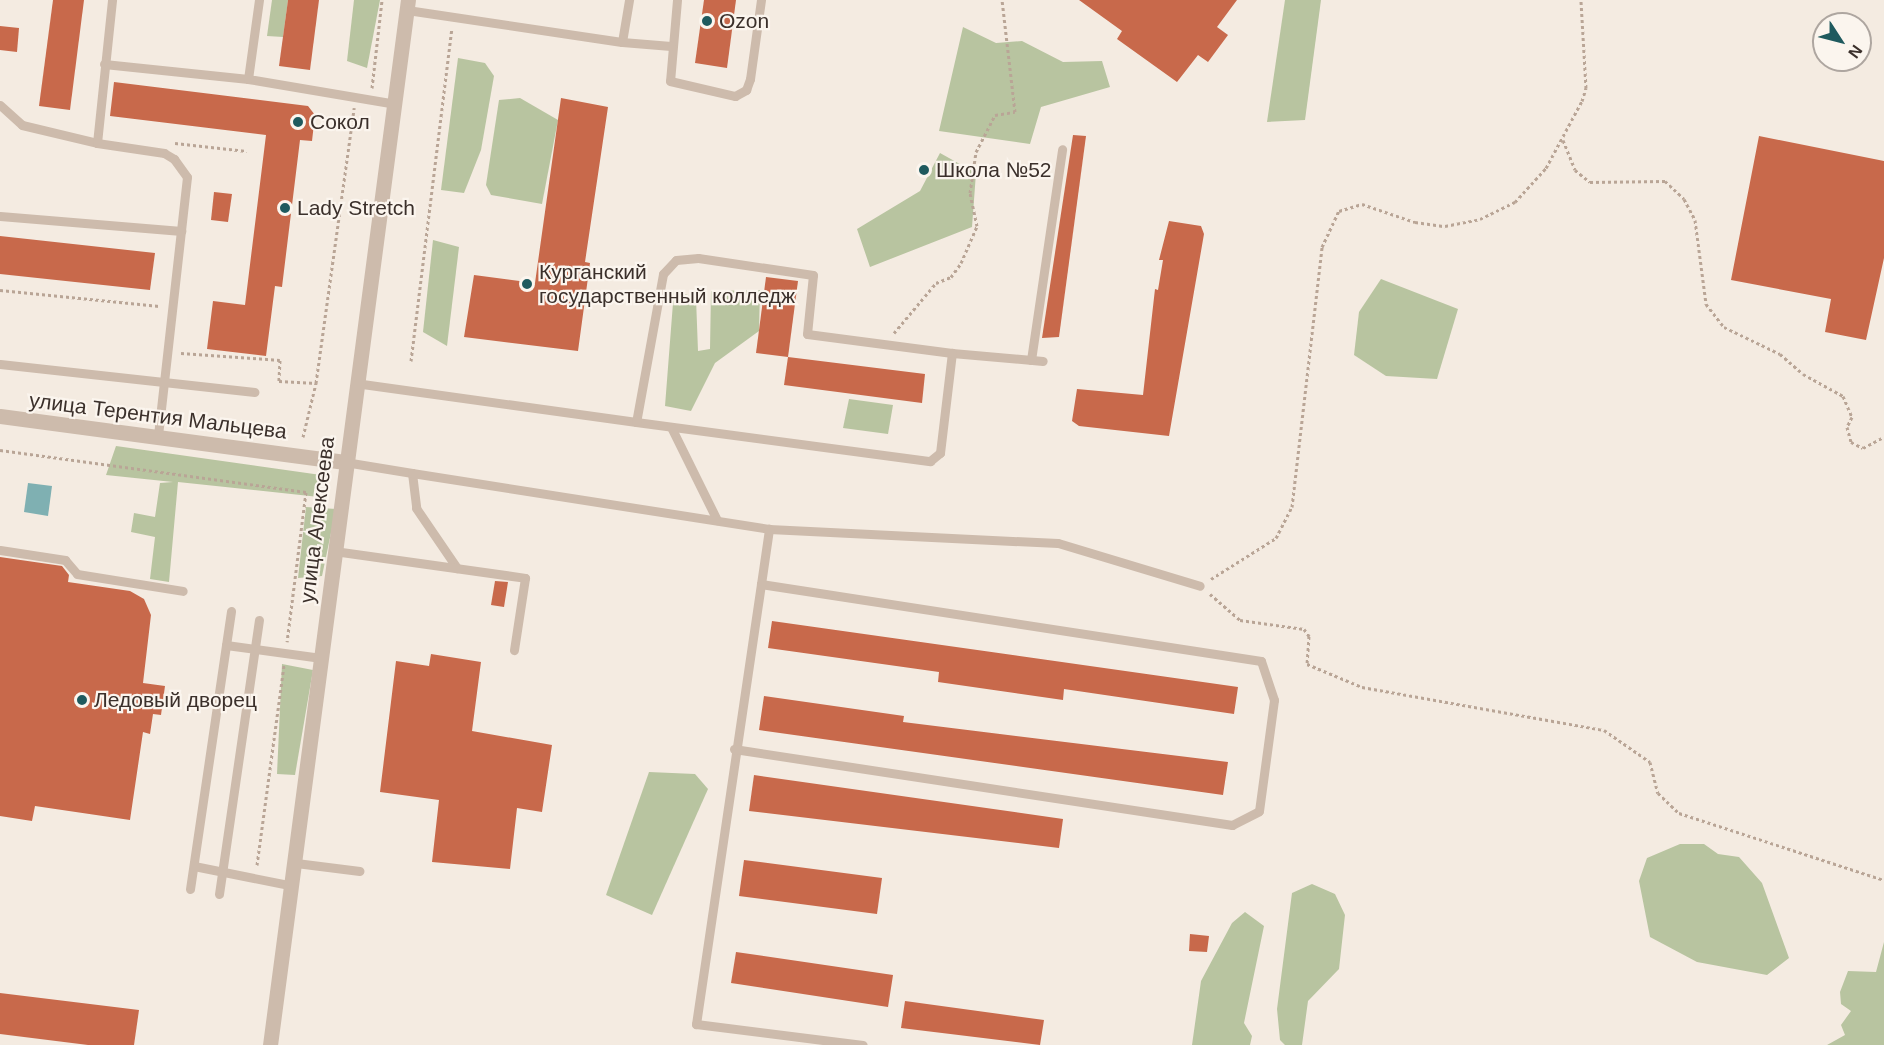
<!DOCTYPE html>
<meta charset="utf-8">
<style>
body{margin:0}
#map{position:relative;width:1884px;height:1045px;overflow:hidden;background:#f4ebe1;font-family:Arial,sans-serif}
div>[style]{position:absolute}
.green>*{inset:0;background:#b8c4a0}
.water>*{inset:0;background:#7fb0b2}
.building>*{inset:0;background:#c8694b}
.path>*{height:3px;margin-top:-1.5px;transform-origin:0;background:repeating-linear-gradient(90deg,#b9a596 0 3px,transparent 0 6px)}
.service>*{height:9px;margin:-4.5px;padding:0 4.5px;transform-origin:4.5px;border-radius:4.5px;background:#cdbbac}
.tertiary>*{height:15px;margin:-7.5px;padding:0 7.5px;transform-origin:7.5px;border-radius:7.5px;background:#cdbbac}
.dots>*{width:16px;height:16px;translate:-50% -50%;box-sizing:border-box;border:3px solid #fbf5ee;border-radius:50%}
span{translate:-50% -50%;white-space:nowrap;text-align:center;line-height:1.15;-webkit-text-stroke:4.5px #fbf5ee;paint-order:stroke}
.poi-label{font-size:21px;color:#3b302b}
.left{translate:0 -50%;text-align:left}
.street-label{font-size:21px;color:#3b302b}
.north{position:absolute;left:1812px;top:12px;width:60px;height:60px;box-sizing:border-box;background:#fbf5ee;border:2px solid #aea6a0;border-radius:50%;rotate:126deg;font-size:16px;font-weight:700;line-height:24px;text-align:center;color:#3b302b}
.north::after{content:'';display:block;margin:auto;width:21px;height:27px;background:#1f5a5e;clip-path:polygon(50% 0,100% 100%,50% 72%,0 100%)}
</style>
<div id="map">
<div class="green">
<i style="clip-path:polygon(272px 0,288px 0,283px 37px,267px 36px)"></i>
<i style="clip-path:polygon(354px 0,380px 0,367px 68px,347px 61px)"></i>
<i style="clip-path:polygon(1285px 0,1321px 0,1305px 120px,1267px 122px)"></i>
<i style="clip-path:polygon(963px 27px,996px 43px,1022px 41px,1063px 62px,1102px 61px,1110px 87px,1041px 107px,1030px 144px,939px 131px)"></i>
<i style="clip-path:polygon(458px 58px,485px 63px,494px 76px,481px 150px,464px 193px,441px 190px)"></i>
<i style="clip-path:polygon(520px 98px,558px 120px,542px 204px,491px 195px,486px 185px,499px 100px)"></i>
<i style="clip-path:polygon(940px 153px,976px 173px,972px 227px,870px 267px,857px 229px,920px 191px)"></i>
<i style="clip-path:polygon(433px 240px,459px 247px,447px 346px,423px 332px)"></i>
<i style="clip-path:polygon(1381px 279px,1458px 309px,1437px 379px,1386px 376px,1354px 355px,1359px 312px)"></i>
<i style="clip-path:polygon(674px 290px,696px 298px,698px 351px,710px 349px,711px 291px,760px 290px,759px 331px,715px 363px,691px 411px,665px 406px)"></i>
<i style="clip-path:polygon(849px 399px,893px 405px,888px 434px,843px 428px)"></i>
<i style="clip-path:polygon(116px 446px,321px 475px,319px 497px,178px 482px,169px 582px,150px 579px,155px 537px,131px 532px,134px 513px,155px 517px,160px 483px,173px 482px,106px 475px)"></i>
<i style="clip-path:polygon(306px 507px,336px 509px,322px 576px,298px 578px)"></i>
<i style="clip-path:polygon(282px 664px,313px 670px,295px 775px,277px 774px)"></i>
<i style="clip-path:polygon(649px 772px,695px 774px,708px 789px,652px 915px,606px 895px)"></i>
<i style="clip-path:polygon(1680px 844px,1704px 844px,1718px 854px,1739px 857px,1762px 883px,1789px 958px,1767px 975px,1697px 962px,1650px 937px,1639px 881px,1647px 858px)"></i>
<i style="clip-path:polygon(1312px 884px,1335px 894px,1345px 915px,1339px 969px,1308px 1001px,1302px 1045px,1285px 1045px,1280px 1040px,1277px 1009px,1292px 893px)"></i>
<i style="clip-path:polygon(1245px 912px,1264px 926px,1244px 1023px,1252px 1036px,1250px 1045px,1192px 1045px,1201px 981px,1232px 923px)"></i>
<i style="clip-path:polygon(1884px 942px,1884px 1045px,1827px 1045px,1845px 1035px,1841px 1025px,1851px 1011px,1841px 1004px,1840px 992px,1848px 971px,1876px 972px)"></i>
</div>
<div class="water">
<i style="clip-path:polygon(28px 483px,52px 486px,48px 516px,24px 512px)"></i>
</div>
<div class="building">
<i style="clip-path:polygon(53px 0,84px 0,70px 110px,39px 106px)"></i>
<i style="clip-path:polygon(288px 0,319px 0,310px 70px,279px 66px)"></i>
<i style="clip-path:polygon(704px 0,736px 0,727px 68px,695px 63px)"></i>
<i style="clip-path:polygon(1079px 0,1237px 0,1217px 27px,1228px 35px,1208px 62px,1198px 55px,1177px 82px,1117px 39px,1122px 31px)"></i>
<i style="clip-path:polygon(0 26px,19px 28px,17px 52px,0 50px)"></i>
<i style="clip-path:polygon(114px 82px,308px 106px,315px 115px,312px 141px,300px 140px,282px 287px,275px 286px,266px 356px,207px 349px,213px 301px,245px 305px,266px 135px,110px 116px)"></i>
<i style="clip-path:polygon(561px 98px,608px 107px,585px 262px,590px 263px,578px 351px,464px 337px,474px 275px,535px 283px)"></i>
<i style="clip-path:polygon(1073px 135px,1086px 136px,1059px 337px,1042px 338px)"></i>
<i style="clip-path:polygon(1759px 136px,1884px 161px,1884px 258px,1866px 340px,1825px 332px,1831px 299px,1731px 280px)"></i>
<i style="clip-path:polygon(214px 192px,232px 194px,228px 222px,211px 220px)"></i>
<i style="clip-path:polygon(1169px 221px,1201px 226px,1204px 234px,1169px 436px,1079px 426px,1072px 421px,1077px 389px,1143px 395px,1155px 289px,1158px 290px,1163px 260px,1159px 260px)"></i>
<i style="clip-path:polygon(0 236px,155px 253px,150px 290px,0 274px)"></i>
<i style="clip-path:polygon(766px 277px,798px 281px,788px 357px,756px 353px)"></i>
<i style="clip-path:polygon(788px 357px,925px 374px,922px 403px,784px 385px)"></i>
<i style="clip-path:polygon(0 557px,62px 566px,69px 575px,68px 582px,130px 591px,144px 599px,151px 615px,143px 683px,165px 686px,161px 715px,153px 714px,150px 734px,143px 732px,130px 820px,35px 806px,32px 821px,0 816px)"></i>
<i style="clip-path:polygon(495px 581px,508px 582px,504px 607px,491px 605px)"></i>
<i style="clip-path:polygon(772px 621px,1238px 687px,1234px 714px,1064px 689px,1063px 700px,938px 682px,939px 672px,768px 648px)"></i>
<i style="clip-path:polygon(431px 654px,481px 662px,472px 731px,552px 745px,542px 812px,517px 808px,510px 869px,432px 862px,439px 800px,380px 792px,396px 661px,429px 666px)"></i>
<i style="clip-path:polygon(764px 696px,904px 716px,903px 722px,1228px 762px,1223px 795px,759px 730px)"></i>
<i style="clip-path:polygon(754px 775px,1063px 819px,1059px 848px,749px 811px)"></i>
<i style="clip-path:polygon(744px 860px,882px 878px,877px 914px,739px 896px)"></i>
<i style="clip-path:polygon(1190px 934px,1209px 936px,1207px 952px,1189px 951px)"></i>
<i style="clip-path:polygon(736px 952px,893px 975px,888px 1007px,731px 983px)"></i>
<i style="clip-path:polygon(0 993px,139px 1010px,134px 1045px,88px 1045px,0 1034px)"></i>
<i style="clip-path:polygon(905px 1001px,1044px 1020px,1040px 1045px,901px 1028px)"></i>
</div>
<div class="path">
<i style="left:372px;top:88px;width:89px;rotate:-83.5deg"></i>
<i style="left:1563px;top:140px;width:32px;rotate:68deg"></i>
<i style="left:1575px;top:170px;width:19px;rotate:39deg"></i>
<i style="left:1590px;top:182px;width:75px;rotate:-0.8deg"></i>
<i style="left:1665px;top:181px;width:26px;rotate:43deg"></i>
<i style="left:1684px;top:199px;width:24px;rotate:62deg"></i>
<i style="left:1695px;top:220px;width:85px;rotate:82.5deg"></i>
<i style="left:1706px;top:304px;width:29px;rotate:52deg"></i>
<i style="left:1724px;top:327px;width:62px;rotate:25.7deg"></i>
<i style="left:1780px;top:354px;width:30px;rotate:41deg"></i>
<i style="left:1803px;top:374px;width:46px;rotate:28.8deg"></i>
<i style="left:1843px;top:396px;width:23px;rotate:67deg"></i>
<i style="left:1852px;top:417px;width:11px;rotate:117deg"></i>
<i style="left:1847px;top:427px;width:16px;rotate:75deg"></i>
<i style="left:1851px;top:442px;width:13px;rotate:27deg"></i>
<i style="left:1863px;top:448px;width:24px;rotate:-28deg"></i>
<i style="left:175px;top:143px;width:72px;rotate:6.3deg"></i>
<i style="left:0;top:290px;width:160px;rotate:5.7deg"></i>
<i style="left:894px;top:333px;width:65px;rotate:-50deg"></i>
<i style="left:936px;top:283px;width:16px;rotate:-22deg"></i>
<i style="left:951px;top:277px;width:17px;rotate:-54deg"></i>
<i style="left:961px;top:263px;width:40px;rotate:-66.6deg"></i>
<i style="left:977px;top:226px;width:34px;rotate:-102deg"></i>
<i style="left:970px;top:193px;width:41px;rotate:-81.7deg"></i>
<i style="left:976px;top:152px;width:42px;rotate:-62.8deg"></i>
<i style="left:995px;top:115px;width:20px;rotate:-9deg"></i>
<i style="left:1015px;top:112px;width:113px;rotate:-96.6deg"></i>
<i style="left:181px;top:353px;width:99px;rotate:4deg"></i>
<i style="left:280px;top:360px;width:21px;rotate:93deg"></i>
<i style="left:279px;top:381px;width:37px;rotate:3deg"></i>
<i style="left:411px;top:361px;width:335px;rotate:-83deg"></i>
<i style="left:303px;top:437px;width:56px;rotate:-76.5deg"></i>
<i style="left:316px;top:383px;width:278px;rotate:-82.1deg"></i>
<i style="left:0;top:450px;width:309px;rotate:7.8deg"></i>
<i style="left:306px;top:492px;width:151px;rotate:97.2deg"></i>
<i style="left:1211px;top:579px;width:77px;rotate:-32.2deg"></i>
<i style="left:1276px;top:538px;width:35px;rotate:-63deg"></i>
<i style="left:1292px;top:507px;width:262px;rotate:-83.4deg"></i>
<i style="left:1322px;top:247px;width:40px;rotate:-65deg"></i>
<i style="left:1339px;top:211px;width:24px;rotate:-17deg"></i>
<i style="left:1362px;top:204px;width:56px;rotate:18.8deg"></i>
<i style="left:1415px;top:222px;width:30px;rotate:8deg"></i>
<i style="left:1445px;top:226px;width:36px;rotate:-11deg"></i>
<i style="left:1480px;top:219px;width:39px;rotate:-26deg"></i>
<i style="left:1515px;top:202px;width:46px;rotate:-47.6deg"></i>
<i style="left:1546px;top:168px;width:76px;rotate:-61.8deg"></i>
<i style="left:1582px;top:101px;width:14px;rotate:-73deg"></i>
<i style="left:1586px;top:88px;width:88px;rotate:-93.3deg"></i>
<i style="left:1210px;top:594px;width:40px;rotate:41deg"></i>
<i style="left:1240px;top:620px;width:65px;rotate:8deg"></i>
<i style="left:1304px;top:629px;width:9px;rotate:54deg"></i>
<i style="left:1309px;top:636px;width:28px;rotate:94deg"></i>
<i style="left:1307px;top:664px;width:60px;rotate:22.7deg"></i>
<i style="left:1362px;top:687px;width:246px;rotate:10.1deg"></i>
<i style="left:1604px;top:730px;width:56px;rotate:34.8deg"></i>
<i style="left:1650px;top:762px;width:32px;rotate:76deg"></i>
<i style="left:1658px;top:793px;width:29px;rotate:44deg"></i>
<i style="left:1679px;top:813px;width:216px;rotate:18.1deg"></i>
<i style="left:257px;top:865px;width:203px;rotate:-82.3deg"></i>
</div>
<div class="service">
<i style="left:677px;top:0;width:81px;rotate:94.9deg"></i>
<i style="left:670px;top:81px;width:67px;rotate:13deg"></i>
<i style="left:735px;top:96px;width:13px;rotate:-29deg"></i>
<i style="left:746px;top:90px;width:12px;rotate:-70deg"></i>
<i style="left:750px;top:79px;width:80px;rotate:-82.1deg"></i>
<i style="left:407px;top:10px;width:217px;rotate:8.5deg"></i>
<i style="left:622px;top:42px;width:43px;rotate:-80.5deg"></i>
<i style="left:622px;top:42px;width:49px;rotate:4.7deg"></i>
<i style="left:104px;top:64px;width:145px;rotate:5.9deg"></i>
<i style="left:248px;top:79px;width:150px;rotate:9.6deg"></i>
<i style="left:248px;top:79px;width:80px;rotate:-82.1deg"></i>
<i style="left:0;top:105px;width:30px;rotate:42deg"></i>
<i style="left:22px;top:125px;width:77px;rotate:13.5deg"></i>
<i style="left:97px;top:143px;width:144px;rotate:-84deg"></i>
<i style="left:97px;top:143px;width:68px;rotate:8.5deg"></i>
<i style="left:164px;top:153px;width:12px;rotate:31deg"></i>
<i style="left:174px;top:159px;width:22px;rotate:54deg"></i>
<i style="left:187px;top:177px;width:262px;rotate:96.4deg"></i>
<i style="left:0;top:216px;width:182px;rotate:4.7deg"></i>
<i style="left:952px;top:353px;width:91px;rotate:5deg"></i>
<i style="left:1031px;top:360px;width:213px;rotate:-81.6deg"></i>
<i style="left:0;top:364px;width:256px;rotate:6.3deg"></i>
<i style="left:355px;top:383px;width:284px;rotate:7.9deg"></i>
<i style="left:636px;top:422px;width:297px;rotate:7.6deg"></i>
<i style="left:930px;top:461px;width:13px;rotate:-39deg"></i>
<i style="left:940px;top:453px;width:101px;rotate:-83.2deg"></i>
<i style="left:952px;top:353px;width:146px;rotate:-172.5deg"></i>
<i style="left:807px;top:334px;width:59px;rotate:-84.2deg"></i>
<i style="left:813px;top:275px;width:116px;rotate:-171.6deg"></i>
<i style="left:698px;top:258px;width:22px;rotate:175deg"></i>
<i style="left:676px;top:260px;width:19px;rotate:133deg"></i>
<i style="left:663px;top:274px;width:150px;rotate:100.3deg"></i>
<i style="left:671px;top:427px;width:104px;rotate:63.7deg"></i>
<i style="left:345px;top:462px;width:68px;rotate:9.3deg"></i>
<i style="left:412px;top:473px;width:35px;rotate:83deg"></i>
<i style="left:416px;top:508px;width:73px;rotate:55.7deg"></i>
<i style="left:412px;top:473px;width:361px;rotate:8.9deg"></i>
<i style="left:769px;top:529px;width:289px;rotate:2.8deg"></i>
<i style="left:1058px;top:543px;width:148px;rotate:16.8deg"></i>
<i style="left:0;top:550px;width:66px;rotate:8.7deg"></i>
<i style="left:65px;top:560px;width:18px;rotate:49deg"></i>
<i style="left:77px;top:574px;width:107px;rotate:9.1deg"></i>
<i style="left:334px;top:551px;width:193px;rotate:8deg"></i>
<i style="left:525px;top:578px;width:73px;rotate:98.7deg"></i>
<i style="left:761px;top:584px;width:445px;rotate:98.4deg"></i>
<i style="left:696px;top:1024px;width:168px;rotate:7.2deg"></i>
<i style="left:226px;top:645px;width:96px;rotate:7.8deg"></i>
<i style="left:734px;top:749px;width:504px;rotate:8.68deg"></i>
<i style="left:1232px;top:825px;width:30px;rotate:-27deg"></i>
<i style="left:1259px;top:811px;width:112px;rotate:-82.3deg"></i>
<i style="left:1274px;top:700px;width:41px;rotate:-108.4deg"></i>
<i style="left:1261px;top:661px;width:506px;rotate:-171.25deg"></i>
<i style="left:761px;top:584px;width:56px;rotate:-81.7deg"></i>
<i style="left:296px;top:863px;width:64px;rotate:7.2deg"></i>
<i style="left:194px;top:866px;width:101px;rotate:11.4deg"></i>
<i style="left:190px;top:889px;width:281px;rotate:-81.6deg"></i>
<i style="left:219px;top:894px;width:277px;rotate:-81.7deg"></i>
</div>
<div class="tertiary">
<i style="left:0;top:416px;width:348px;rotate:7.6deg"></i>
<i style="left:270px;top:1045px;width:1054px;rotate:-82.48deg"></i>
</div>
<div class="dots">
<i style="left:707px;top:21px;background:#1f5a5e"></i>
<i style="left:298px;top:122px;background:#1f5a5e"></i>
<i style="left:924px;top:170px;background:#1f5a5e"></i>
<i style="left:285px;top:208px;background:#1f5a5e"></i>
<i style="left:527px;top:284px;background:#1f5a5e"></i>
<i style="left:82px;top:700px;background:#1f5a5e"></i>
</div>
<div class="poi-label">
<span class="left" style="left:719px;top:21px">Ozon</span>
<span class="left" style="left:310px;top:122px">Сокол</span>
<span class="left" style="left:936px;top:170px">Школа №52</span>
<span class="left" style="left:297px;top:208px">Lady Stretch</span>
<span class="left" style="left:539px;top:284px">Курганский<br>государственный колледж</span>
<span class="left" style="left:94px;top:700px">Ледовый дворец</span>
</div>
<div class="street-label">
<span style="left:158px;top:416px;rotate:7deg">улица Терентия Мальцева</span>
<span style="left:317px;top:520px;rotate:-83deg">улица Алексеева</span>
</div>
<div class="north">N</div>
</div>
